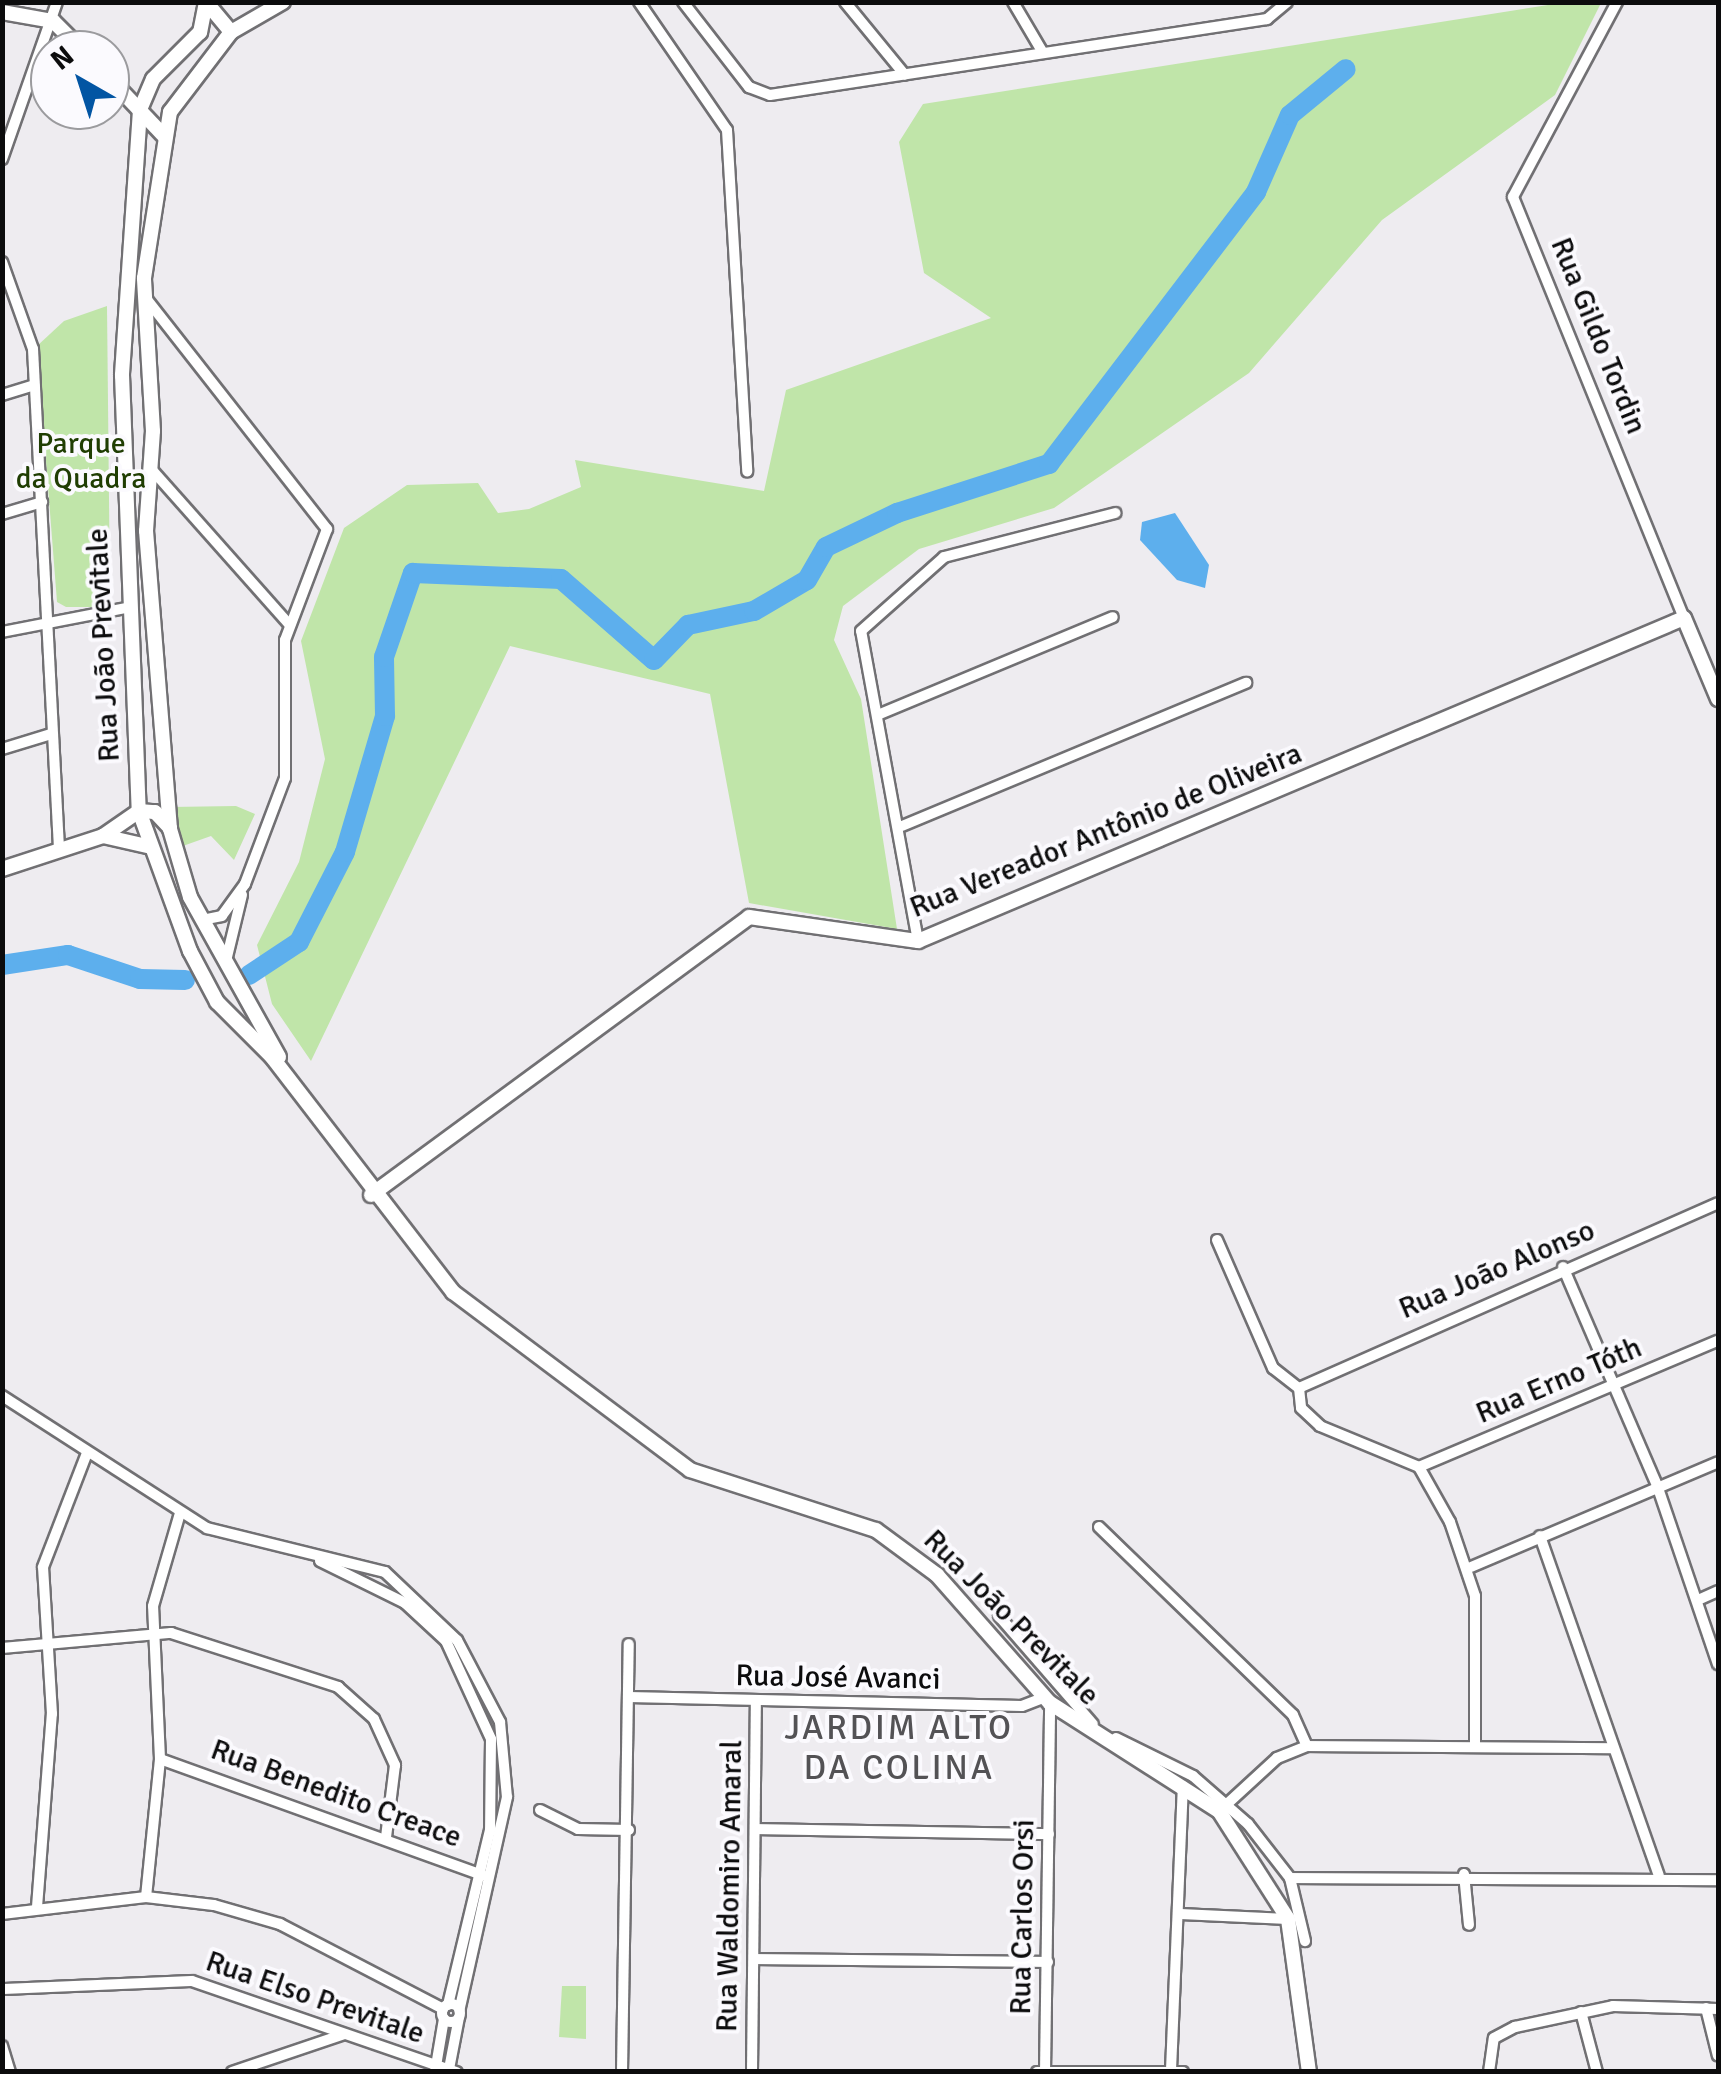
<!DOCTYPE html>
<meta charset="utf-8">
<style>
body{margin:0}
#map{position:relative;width:1721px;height:2074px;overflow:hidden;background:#eeecf0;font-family:Signika,sans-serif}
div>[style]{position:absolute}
.green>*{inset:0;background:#c0e5a9}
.water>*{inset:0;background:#5dafed}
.river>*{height:20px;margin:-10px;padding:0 10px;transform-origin:10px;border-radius:10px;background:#5dafed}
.roads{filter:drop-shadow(2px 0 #717073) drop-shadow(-2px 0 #717073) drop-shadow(0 2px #717073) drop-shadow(0 -2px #717073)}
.street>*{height:10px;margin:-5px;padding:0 5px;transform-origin:5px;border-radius:5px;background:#fff}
.street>.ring{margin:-5px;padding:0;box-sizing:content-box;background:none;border:10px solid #fff;border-radius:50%}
.secondary>*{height:14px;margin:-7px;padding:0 7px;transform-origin:7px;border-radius:7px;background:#fff}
span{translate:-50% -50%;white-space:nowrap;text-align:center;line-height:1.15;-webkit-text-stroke:8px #fbfafe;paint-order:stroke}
.street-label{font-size:30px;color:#0c0c0d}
.park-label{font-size:30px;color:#203e03}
.quarter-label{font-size:35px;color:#535255;letter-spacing:2.5px}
.frame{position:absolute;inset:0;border:5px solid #0c0c0d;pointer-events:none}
.north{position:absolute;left:30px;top:30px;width:100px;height:100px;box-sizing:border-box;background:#fbfafe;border:2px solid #9b9b9e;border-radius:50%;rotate:321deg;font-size:28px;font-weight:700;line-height:40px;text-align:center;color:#0c0c0d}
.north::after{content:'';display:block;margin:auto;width:35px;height:45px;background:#0255a3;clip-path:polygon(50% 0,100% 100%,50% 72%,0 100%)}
</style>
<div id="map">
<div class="green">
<i style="clip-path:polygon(1567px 2px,1601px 3px,1555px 95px,1382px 220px,1249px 373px,1054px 508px,919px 549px,843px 606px,834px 640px,861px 699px,897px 929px,749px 903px,710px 694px,510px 646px,311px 1061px,272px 1004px,257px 945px,299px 862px,325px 759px,301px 641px,344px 528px,407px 485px,478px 483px,498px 513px,529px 509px,581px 487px,575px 460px,764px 491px,786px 390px,991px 318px,924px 273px,899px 142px,923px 104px)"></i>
<i style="clip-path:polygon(107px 306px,110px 595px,95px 607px,66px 607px,57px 602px,37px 346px,64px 321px)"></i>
<i style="clip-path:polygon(236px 806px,255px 814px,234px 860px,211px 836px,180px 847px,170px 807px)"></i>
<i style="clip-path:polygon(562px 1986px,586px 1986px,586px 2039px,559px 2037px)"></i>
</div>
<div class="water">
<i style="clip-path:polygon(1175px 513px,1209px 565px,1205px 588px,1177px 580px,1140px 540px,1142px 522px)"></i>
</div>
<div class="river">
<i style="left:2px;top:965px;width:67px;rotate:-8.6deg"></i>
<i style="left:68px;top:955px;width:76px;rotate:18.4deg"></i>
<i style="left:140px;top:979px;width:45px;rotate:1.3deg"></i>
<i style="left:249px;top:975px;width:60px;rotate:-33.4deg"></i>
<i style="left:299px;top:942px;width:101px;rotate:-62.9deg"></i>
<i style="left:345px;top:852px;width:142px;rotate:-73.6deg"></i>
<i style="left:385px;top:716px;width:59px;rotate:-91deg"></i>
<i style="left:384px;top:657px;width:89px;rotate:-71deg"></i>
<i style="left:413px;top:573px;width:148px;rotate:2.3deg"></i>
<i style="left:561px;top:579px;width:123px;rotate:41.1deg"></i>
<i style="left:654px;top:660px;width:49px;rotate:-45.8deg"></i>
<i style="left:688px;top:625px;width:67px;rotate:-12deg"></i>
<i style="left:754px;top:611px;width:61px;rotate:-30.3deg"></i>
<i style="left:807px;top:580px;width:38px;rotate:-60deg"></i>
<i style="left:826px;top:547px;width:79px;rotate:-25.6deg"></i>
<i style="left:897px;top:513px;width:160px;rotate:-17.9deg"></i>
<i style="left:1049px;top:464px;width:342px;rotate:-52.7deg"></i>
<i style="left:1256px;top:192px;width:84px;rotate:-66.2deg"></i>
<i style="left:1290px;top:115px;width:72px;rotate:-39.4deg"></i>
</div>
<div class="roads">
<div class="street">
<i style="left:639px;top:2px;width:155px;rotate:55.5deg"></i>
<i style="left:727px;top:130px;width:342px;rotate:86.6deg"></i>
<i style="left:683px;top:2px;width:108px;rotate:52.2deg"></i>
<i style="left:749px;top:87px;width:22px;rotate:21deg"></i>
<i style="left:770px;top:95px;width:503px;rotate:-8.69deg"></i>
<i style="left:1267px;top:19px;width:26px;rotate:-40deg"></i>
<i style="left:845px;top:2px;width:94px;rotate:50.6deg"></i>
<i style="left:1013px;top:2px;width:59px;rotate:59.5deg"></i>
<i style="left:1617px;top:2px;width:221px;rotate:118.1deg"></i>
<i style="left:1513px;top:197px;width:454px;rotate:67.9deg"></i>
<i style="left:2px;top:159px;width:166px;rotate:-70.7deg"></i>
<i style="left:2px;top:262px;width:92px;rotate:70.4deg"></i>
<i style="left:33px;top:349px;width:501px;rotate:87.02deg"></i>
<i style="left:145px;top:297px;width:295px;rotate:51.9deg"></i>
<i style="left:327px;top:529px;width:119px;rotate:110.7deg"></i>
<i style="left:285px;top:640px;width:138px;rotate:90deg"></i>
<i style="left:285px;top:778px;width:113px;rotate:110.7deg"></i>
<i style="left:245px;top:884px;width:39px;rotate:126deg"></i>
<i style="left:222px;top:916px;width:20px;rotate:169deg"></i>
<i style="left:2px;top:395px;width:34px;rotate:-17deg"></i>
<i style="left:153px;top:471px;width:205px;rotate:48.4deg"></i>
<i style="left:2px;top:514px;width:42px;rotate:-16.7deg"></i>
<i style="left:2px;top:632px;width:131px;rotate:-11deg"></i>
<i style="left:880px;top:714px;width:252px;rotate:-22.6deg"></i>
<i style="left:2px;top:749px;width:51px;rotate:-17deg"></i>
<i style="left:902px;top:826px;width:373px;rotate:-22.6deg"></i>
<i style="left:918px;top:941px;width:315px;rotate:-100.4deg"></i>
<i style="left:861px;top:631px;width:111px;rotate:-41.7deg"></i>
<i style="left:944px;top:557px;width:177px;rotate:-14.4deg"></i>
<i style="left:226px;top:961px;width:68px;rotate:-76.4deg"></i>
<i style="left:1217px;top:1240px;width:140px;rotate:66.4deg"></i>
<i style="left:1273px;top:1368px;width:33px;rotate:38deg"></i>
<i style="left:1563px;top:1267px;width:241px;rotate:66.7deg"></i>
<i style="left:1658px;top:1488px;width:186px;rotate:71.2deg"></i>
<i style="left:1299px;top:1388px;width:458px;rotate:-23.8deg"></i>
<i style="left:1299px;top:1388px;width:20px;rotate:84deg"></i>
<i style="left:1301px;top:1408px;width:26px;rotate:43deg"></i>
<i style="left:1320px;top:1426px;width:107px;rotate:22.5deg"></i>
<i style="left:1419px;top:1467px;width:63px;rotate:60.6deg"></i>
<i style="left:1450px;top:1522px;width:78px;rotate:71.3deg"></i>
<i style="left:1475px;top:1596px;width:147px;rotate:90deg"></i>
<i style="left:2px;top:1396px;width:244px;rotate:32.8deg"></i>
<i style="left:207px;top:1528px;width:183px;rotate:13.9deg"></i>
<i style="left:385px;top:1572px;width:99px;rotate:43.4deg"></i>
<i style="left:457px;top:1640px;width:93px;rotate:62.3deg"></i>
<i style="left:500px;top:1722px;width:75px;rotate:84.7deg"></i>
<i style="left:507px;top:1797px;width:219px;rotate:102.6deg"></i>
<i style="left:1419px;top:1467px;width:324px;rotate:-22.9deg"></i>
<i style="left:1099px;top:1527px;width:270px;rotate:44.1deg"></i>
<i style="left:1293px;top:1715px;width:34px;rotate:66deg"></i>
<i style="left:1540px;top:1536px;width:359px;rotate:70.7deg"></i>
<i style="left:320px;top:1561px;width:95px;rotate:26.3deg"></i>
<i style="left:405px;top:1603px;width:56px;rotate:42.8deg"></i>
<i style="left:446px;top:1641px;width:108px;rotate:65.3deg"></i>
<i style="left:491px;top:1739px;width:91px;rotate:90.6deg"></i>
<i style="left:490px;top:1830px;width:180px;rotate:103.5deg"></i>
<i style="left:1471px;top:1567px;width:268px;rotate:-23deg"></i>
<i style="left:1698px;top:1600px;width:22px;rotate:-24deg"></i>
<i style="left:999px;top:1616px;width:143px;rotate:49deg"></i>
<i style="left:2px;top:1648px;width:170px;rotate:-5.1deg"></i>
<i style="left:171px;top:1633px;width:176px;rotate:17.9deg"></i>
<i style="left:338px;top:1687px;width:48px;rotate:41.6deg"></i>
<i style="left:374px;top:1719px;width:51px;rotate:65.5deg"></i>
<i style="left:395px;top:1765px;width:73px;rotate:97.1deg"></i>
<i style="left:629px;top:1697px;width:393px;rotate:1.3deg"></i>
<i style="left:1022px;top:1706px;width:25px;rotate:-21deg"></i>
<i style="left:1116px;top:1738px;width:86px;rotate:26.3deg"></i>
<i style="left:1193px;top:1776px;width:73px;rotate:41.1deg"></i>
<i style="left:1248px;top:1824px;width:68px;rotate:52.1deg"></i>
<i style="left:1290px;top:1878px;width:65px;rotate:76.6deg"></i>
<i style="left:160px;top:1759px;width:343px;rotate:19.8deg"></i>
<i style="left:1227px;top:1804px;width:68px;rotate:-42.6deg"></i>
<i style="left:1277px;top:1758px;width:32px;rotate:-22deg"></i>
<i style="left:1307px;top:1746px;width:304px;rotate:0.4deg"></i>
<i style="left:540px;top:1810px;width:42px;rotate:26.6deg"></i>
<i style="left:578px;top:1829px;width:51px;rotate:1.1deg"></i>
<i style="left:758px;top:1829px;width:291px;rotate:1deg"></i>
<i style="left:1464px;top:1874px;width:51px;rotate:84.4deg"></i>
<i style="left:1290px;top:1878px;width:428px;rotate:0.3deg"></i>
<i style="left:146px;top:1897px;width:139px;rotate:-84.2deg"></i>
<i style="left:160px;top:1759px;width:153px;rotate:-92.6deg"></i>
<i style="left:153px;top:1606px;width:97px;rotate:-73.8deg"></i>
<i style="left:37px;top:1907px;width:194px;rotate:-85.6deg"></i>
<i style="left:52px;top:1714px;width:147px;rotate:-93.5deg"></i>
<i style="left:43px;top:1567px;width:122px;rotate:-68.9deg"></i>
<i style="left:2px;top:1914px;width:145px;rotate:-6.7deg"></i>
<i style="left:146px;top:1897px;width:68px;rotate:6.7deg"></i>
<i style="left:214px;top:1905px;width:69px;rotate:16.1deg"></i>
<i style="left:280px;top:1924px;width:184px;rotate:27.5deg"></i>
<i style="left:1180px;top:1914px;width:108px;rotate:2.7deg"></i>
<i style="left:756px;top:1959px;width:292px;rotate:0.6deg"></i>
<i style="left:2px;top:1989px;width:190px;rotate:-2.4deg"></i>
<i style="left:192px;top:1981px;width:280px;rotate:19deg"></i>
<i class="ring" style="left:442px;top:2004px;width:8px;height:8px"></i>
<i style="left:1706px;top:2008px;width:49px;rotate:76deg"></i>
<i style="left:1581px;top:2012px;width:62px;rotate:75.1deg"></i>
<i style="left:2px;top:2046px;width:27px;rotate:73deg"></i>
<i style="left:449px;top:2069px;width:53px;rotate:-79.1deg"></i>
<i style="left:1171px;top:2070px;width:284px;rotate:-87.6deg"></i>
<i style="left:232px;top:2072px;width:118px;rotate:-18.7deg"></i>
<i style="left:435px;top:2072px;width:54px;rotate:-80.4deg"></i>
<i style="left:622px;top:2072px;width:428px;rotate:-89.1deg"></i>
<i style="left:752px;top:2072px;width:371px;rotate:-89.4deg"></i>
<i style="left:1037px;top:2072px;width:146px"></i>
<i style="left:1045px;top:2072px;width:369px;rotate:-89.2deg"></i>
<i style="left:1489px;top:2072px;width:34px;rotate:-82deg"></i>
<i style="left:1494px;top:2038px;width:24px;rotate:-28deg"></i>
<i style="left:1515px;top:2027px;width:100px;rotate:-12.1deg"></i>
<i style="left:1613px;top:2006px;width:105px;rotate:1.6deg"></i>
</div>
<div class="secondary">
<i style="left:206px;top:2px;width:31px;rotate:101deg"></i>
<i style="left:200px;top:32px;width:66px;rotate:135deg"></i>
<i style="left:153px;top:79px;width:34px;rotate:113deg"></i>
<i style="left:140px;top:110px;width:266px;rotate:93.9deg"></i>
<i style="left:122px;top:375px;width:436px;rotate:87.8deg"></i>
<i style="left:139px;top:811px;width:149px;rotate:70deg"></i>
<i style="left:190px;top:951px;width:58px;rotate:62.1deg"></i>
<i style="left:217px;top:1002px;width:78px;rotate:45deg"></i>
<i style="left:272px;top:1057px;width:297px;rotate:52.4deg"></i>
<i style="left:453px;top:1292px;width:296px;rotate:36.9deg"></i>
<i style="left:690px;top:1470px;width:195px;rotate:17.9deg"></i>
<i style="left:876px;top:1530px;width:76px;rotate:36.4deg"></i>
<i style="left:937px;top:1575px;width:171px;rotate:48.6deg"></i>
<i style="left:1050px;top:1703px;width:201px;rotate:32.6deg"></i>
<i style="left:1219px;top:1811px;width:128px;rotate:57.4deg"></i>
<i style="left:1288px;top:1919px;width:154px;rotate:82.2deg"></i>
<i style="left:206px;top:2px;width:39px;rotate:50deg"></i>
<i style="left:2px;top:12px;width:52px;rotate:10deg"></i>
<i style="left:53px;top:21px;width:41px;rotate:45deg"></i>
<i style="left:110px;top:79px;width:80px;rotate:46.5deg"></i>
<i style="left:103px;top:836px;width:45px;rotate:12.8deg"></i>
<i style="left:2px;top:869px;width:106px;rotate:-18.1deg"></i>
<i style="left:103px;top:836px;width:44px;rotate:-34.8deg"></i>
<i style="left:139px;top:811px;width:16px;rotate:4deg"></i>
<i style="left:155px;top:812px;width:22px;rotate:47deg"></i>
<i style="left:279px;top:1057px;width:183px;rotate:-119.1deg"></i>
<i style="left:190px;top:897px;width:71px;rotate:-106.4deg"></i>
<i style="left:170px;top:829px;width:299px;rotate:-94.6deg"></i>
<i style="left:146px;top:531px;width:100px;rotate:-86deg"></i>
<i style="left:153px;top:431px;width:153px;rotate:-93.4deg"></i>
<i style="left:144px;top:278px;width:168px;rotate:-81.1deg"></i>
<i style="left:170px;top:112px;width:101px;rotate:-52.7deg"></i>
<i style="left:231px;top:32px;width:60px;rotate:-30deg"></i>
<i style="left:371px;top:1195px;width:469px;rotate:-36.3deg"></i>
<i style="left:749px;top:917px;width:171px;rotate:8.1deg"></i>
<i style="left:918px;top:941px;width:831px;rotate:-22.86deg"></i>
<i style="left:1684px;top:618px;width:88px;rotate:67.2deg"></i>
</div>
</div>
<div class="street-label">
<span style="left:1598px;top:336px;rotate:68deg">Rua Gildo Tordin</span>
<span style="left:104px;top:645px;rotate:-93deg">Rua João Previtale</span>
<span style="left:1106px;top:831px;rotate:-22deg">Rua Vereador Antônio de Oliveira</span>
<span style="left:1497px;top:1270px;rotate:-23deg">Rua João Alonso</span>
<span style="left:1559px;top:1381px;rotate:-23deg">Rua Erno Tóth</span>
<span style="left:1011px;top:1618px;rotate:45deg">Rua João Previtale</span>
<span style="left:838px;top:1678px;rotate:1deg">Rua José Avanci</span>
<span style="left:336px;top:1794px;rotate:20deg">Rua Benedito Creace</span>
<span style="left:730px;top:1886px;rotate:-89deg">Rua Waldomiro Amaral</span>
<span style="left:1023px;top:1917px;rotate:-89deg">Rua Carlos Orsi</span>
<span style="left:315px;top:1998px;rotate:19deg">Rua Elso Previtale</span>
</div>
<div class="park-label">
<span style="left:81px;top:461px">Parque<br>da Quadra</span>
</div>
<div class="quarter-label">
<span style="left:899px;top:1748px">JARDIM ALTO<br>DA COLINA</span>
</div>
<div class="frame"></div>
<div class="north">N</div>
</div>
